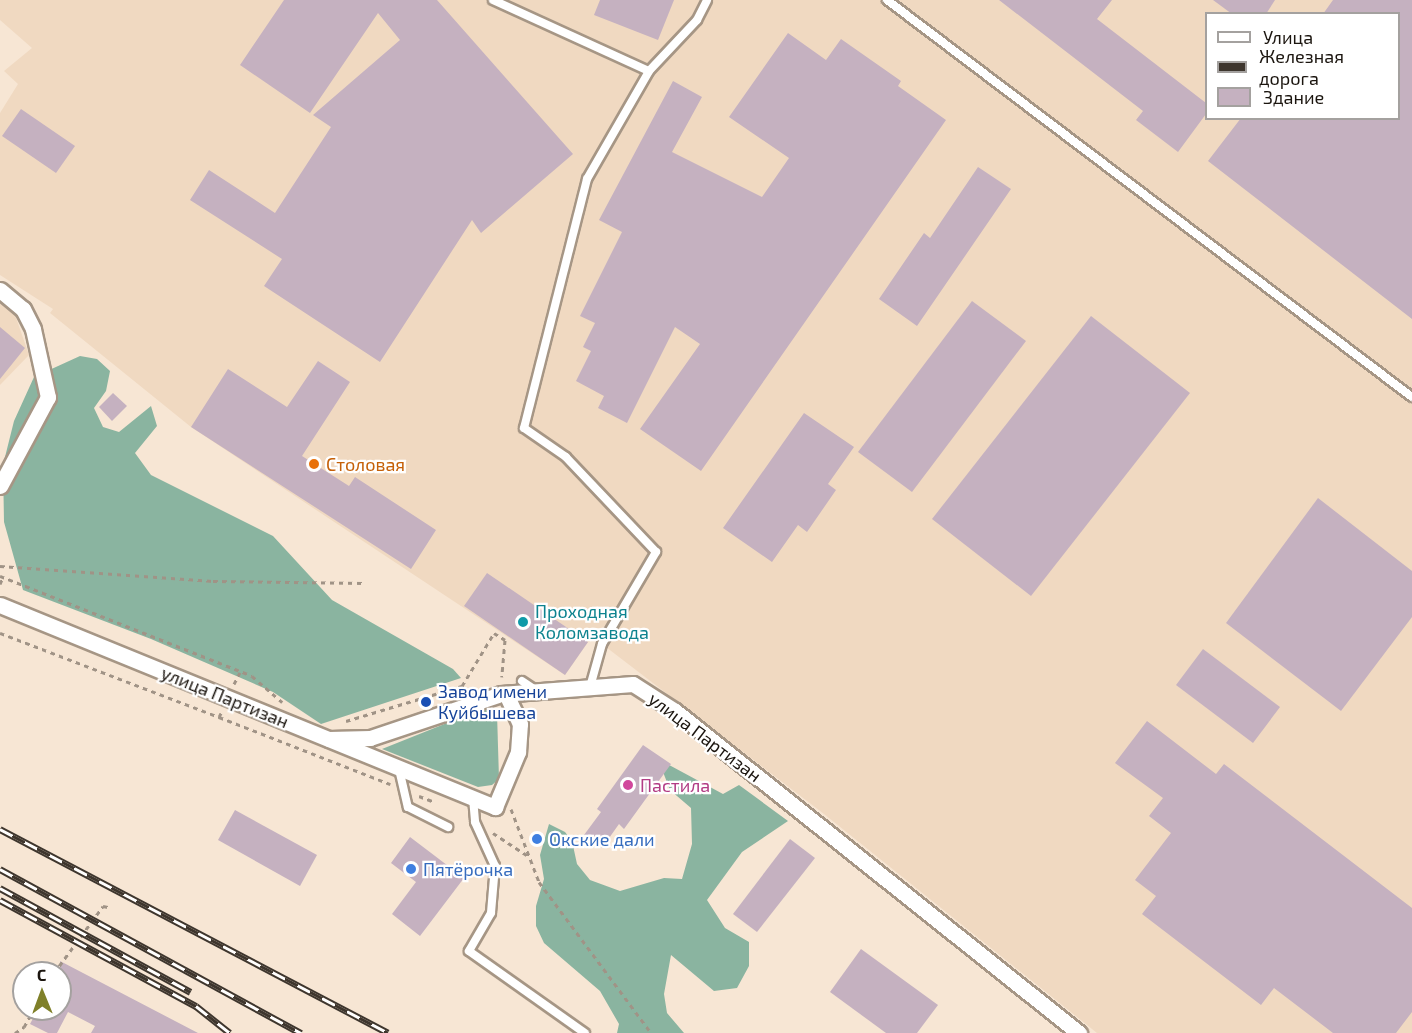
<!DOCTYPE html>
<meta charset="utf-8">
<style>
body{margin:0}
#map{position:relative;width:1412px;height:1033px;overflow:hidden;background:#f7e6d4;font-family:"Exo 2",sans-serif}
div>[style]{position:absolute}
.built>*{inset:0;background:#f0d9c1}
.forest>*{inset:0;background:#8ab4a0}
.building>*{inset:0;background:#c5b1c0}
.path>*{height:3px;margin-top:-1.5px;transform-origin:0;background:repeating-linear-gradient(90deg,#a09386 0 4.5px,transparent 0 9px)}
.roads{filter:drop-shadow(2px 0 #a69685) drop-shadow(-2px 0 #a69685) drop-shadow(0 2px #a69685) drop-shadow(0 -2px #a69685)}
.lane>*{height:8px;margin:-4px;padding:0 4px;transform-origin:4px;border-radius:4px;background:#fff}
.street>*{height:15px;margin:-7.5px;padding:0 7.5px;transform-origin:7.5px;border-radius:7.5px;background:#fff}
.rail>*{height:7px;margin-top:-3.5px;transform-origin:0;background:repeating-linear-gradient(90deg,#fff 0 14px,#3e362e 0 28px);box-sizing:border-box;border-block:2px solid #3e362e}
.dots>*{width:16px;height:16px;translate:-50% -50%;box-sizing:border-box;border:3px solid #fff;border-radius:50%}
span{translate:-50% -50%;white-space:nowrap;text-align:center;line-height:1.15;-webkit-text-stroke:4.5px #fff;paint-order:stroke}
.food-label{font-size:18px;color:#c56008}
.left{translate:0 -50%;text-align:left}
.culture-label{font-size:18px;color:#0d838f}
.transit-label{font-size:18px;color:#164399}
.street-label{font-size:18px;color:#1b150f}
.hotel-label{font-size:18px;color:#b23c85}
.shop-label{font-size:18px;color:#366cbe}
.legend{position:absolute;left:1205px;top:12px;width:195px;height:108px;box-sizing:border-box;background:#fff;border:2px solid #a4a19f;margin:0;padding:8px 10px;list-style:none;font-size:18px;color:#1b150f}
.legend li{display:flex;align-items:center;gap:12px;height:30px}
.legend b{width:30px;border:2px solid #a4a19f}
.north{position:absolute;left:12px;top:961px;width:60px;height:60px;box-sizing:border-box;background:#fff;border:2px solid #a4a19f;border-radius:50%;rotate:359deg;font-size:16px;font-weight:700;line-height:24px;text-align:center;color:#1b150f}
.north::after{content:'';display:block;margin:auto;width:21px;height:27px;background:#7f8029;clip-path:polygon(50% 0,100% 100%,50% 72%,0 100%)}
</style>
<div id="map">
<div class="built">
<i style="clip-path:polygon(evenodd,0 0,1412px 0,1412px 1033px,1097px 1033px,824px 814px,602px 644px,595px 639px,588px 642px,565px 675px,191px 427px,50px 313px,53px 309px,0 275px,0 113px,18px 84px,4px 71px,32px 48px,0 20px,0 0,1206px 14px,1398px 14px,1398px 118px,1206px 118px,1206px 14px)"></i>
<i style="clip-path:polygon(0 297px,12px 306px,29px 355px,0 385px)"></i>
</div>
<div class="forest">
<i style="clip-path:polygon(80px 356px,97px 359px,110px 371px,106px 391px,94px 408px,103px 427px,119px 432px,151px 406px,157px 426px,135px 453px,151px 475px,273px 536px,332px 600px,453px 669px,461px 678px,321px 724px,273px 692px,151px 639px,23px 590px,4px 522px,3px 465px,14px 421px,34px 377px)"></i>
<i style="clip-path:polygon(482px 709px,497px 713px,499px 779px,492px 785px,478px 787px,382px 749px)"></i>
<i style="clip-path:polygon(658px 759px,723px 794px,739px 785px,788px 821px,742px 852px,707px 900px,725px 928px,749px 942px,749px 966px,737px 988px,714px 991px,671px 955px,664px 994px,667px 1013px,684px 1033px,617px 1033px,619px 1024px,600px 991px,544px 943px,536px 926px,536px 906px,544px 879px,540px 855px,549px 824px,565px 832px,572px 841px,577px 864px,590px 880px,620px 891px,664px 878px,682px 879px,692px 844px,691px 808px,670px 790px)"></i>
</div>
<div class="building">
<i style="clip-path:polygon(284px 0,437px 0,573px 154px,481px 233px,472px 220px,380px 362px,264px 286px,282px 259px,190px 200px,209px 170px,275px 213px,331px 127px,313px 115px,400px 40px,378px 13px,310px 113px,240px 65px)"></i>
<i style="clip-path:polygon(600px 0,674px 0,658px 40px,594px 15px)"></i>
<i style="clip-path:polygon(999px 0,1112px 0,1097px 19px,1206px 103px,1206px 114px,1178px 152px,1136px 120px,1143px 111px)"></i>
<i style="clip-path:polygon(1213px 0,1275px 0,1266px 14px,1232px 14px)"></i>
<i style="clip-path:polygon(1333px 0,1412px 0,1412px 319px,1208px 161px,1241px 118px,1398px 118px,1398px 14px,1323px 14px)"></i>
<i style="clip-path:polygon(788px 33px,826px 60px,841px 39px,901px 81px,898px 86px,946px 120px,701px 471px,640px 429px,700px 344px,675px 327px,627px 423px,598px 408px,604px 396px,576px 381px,591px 351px,583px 347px,595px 323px,580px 316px,622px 232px,599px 220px,673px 81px,702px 97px,672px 152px,762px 197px,789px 158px,729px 117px)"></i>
<i style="clip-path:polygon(21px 109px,75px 146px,56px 173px,2px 136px)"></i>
<i style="clip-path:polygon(978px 167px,1011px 189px,917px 326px,879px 299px,924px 233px,930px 238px)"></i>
<i style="clip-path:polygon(972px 301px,1026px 341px,912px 492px,858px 452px)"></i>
<i style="clip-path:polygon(1091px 316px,1190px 393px,1031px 596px,932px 519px)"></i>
<i style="clip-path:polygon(0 327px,25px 348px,0 379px)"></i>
<i style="clip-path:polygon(318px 361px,350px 382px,302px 456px,349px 486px,355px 477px,436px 530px,411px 569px,191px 427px,228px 369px,287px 407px)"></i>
<i style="clip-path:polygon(113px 393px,127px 406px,112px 421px,99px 407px)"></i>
<i style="clip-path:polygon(804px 413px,854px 447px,828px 484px,836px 490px,807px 532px,798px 525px,772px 562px,723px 528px)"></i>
<i style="clip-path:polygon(1318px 498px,1412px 571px,1412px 617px,1341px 711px,1226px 623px)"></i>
<i style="clip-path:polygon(487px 573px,588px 642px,565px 675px,464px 606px)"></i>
<i style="clip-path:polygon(1203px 649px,1280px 707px,1253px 743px,1176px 685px)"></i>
<i style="clip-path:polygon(1147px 721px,1216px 774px,1224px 764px,1412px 908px,1412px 1012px,1396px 1033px,1333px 1033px,1274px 988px,1261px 1005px,1142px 914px,1156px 896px,1135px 880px,1171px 833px,1149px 816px,1163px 798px,1115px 763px)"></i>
<i style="clip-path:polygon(643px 745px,671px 764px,624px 829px,619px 824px,602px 848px,584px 835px,601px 812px,597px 809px)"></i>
<i style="clip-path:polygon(235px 810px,317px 855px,300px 886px,218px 840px)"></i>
<i style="clip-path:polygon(410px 837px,464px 878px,420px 936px,392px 914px,416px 882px,391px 863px)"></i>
<i style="clip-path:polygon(790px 839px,815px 858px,757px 932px,733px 914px)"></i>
<i style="clip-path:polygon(861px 949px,938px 1005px,917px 1033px,886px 1033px,830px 992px)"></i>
<i style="clip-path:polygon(60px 961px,198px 1033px,91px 1033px,95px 1026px,68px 1012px,57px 1033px,48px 1033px,30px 1024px,38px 1009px,61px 1009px)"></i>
</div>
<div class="path">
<i style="left:0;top:566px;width:214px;rotate:4deg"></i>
<i style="left:213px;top:581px;width:151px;rotate:0.8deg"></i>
<i style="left:0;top:576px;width:271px;rotate:21.6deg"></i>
<i style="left:252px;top:676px;width:40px;rotate:41deg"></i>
<i style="left:0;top:584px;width:8px;rotate:-67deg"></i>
<i style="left:0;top:633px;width:235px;rotate:21deg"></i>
<i style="left:234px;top:684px;width:13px;rotate:-63deg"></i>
<i style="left:221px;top:713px;width:4px;rotate:117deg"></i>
<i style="left:219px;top:717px;width:184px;rotate:21.4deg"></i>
<i style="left:346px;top:721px;width:121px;rotate:-16.8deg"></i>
<i style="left:462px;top:686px;width:62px;rotate:-58.9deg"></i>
<i style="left:494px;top:633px;width:13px;rotate:32deg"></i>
<i style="left:505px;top:640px;width:37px;rotate:95deg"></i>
<i style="left:419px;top:796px;width:14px;rotate:21deg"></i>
<i style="left:511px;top:809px;width:78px;rotate:69deg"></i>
<i style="left:539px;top:882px;width:188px;rotate:53.4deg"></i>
<i style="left:493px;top:833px;width:42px;rotate:33.3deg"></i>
<i style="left:54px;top:973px;width:83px;rotate:-53.8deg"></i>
<i style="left:103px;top:906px;width:5px;rotate:11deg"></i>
<i style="left:15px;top:1033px;width:11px;rotate:-34deg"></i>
<i style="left:24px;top:1027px;width:21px;rotate:-61deg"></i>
</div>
<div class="roads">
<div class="lane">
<i style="left:493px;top:0;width:171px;rotate:24.5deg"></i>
<i style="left:887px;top:0;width:658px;rotate:37.1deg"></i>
<i style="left:522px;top:681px;width:14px;rotate:34deg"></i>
<i style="left:590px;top:687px;width:45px;rotate:-74.4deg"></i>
<i style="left:602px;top:644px;width:107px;rotate:-59.6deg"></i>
<i style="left:656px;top:552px;width:131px;rotate:-133.5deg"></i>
<i style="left:566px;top:457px;width:51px;rotate:-145.4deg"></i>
<i style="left:524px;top:428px;width:257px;rotate:-75.8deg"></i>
<i style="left:587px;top:179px;width:125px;rotate:-60.1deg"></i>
<i style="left:649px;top:71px;width:70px;rotate:-46.7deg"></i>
<i style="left:697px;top:20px;width:22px;rotate:-63deg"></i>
<i style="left:399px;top:769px;width:39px;rotate:77deg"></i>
<i style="left:408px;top:807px;width:45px;rotate:26.6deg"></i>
<i style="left:473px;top:798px;width:24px;rotate:85deg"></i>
<i style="left:475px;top:822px;width:48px;rotate:65.6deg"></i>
<i style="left:495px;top:866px;width:47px;rotate:94.9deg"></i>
<i style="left:491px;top:913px;width:44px;rotate:120.1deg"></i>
<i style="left:469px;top:951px;width:142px;rotate:35.3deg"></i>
</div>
<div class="street">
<i style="left:0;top:290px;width:30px;rotate:40deg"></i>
<i style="left:23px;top:309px;width:22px;rotate:63deg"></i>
<i style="left:33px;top:329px;width:70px;rotate:77.6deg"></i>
<i style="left:48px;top:397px;width:101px;rotate:118.3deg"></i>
<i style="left:0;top:605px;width:535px;rotate:22.2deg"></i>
<i style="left:495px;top:807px;width:60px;rotate:-67.3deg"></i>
<i style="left:518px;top:752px;width:28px;rotate:-86deg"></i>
<i style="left:520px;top:724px;width:33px;rotate:-115deg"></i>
<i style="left:329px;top:739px;width:41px;rotate:-1.4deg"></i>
<i style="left:370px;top:738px;width:138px;rotate:-18.6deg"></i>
<i style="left:501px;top:694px;width:132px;rotate:-4.3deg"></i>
<i style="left:633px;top:684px;width:50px;rotate:32.7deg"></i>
<i style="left:675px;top:711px;width:517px;rotate:38.56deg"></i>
</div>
</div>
<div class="rail">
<i style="left:0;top:829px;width:438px;rotate:27.7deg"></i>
<i style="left:0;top:869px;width:343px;rotate:28.6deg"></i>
<i style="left:0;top:888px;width:217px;rotate:28.6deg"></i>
<i style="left:0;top:900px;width:223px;rotate:28.4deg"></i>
<i style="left:196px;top:1006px;width:43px;rotate:38.5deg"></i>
</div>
<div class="dots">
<i style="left:314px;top:464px;background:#e8710a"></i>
<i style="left:523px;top:622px;background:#0f9aa8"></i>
<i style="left:426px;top:702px;background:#1a4fb4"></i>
<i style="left:628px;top:785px;background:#d1479c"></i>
<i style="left:537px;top:839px;background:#3f7fe0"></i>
<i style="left:411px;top:869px;background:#3f7fe0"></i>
</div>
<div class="food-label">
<span class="left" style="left:326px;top:464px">Столовая</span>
</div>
<div class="culture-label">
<span class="left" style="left:535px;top:622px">Проходная<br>Коломзавода</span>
</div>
<div class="transit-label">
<span class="left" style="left:438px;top:702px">Завод имени<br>Куйбышева</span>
</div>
<div class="street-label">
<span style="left:225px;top:697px;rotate:22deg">улица Партизан</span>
<span style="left:705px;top:737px;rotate:37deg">улица Партизан</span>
</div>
<div class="hotel-label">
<span class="left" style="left:640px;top:785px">Пастила</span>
</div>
<div class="shop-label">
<span class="left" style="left:549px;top:839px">Окские дали</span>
<span class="left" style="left:423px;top:869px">Пятёрочка</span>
</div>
<ul class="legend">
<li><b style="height:8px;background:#fff"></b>Улица</li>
<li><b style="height:8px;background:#3e362e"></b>Железная дорога</li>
<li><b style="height:16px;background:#c5b1c0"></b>Здание</li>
</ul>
<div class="north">С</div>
</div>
